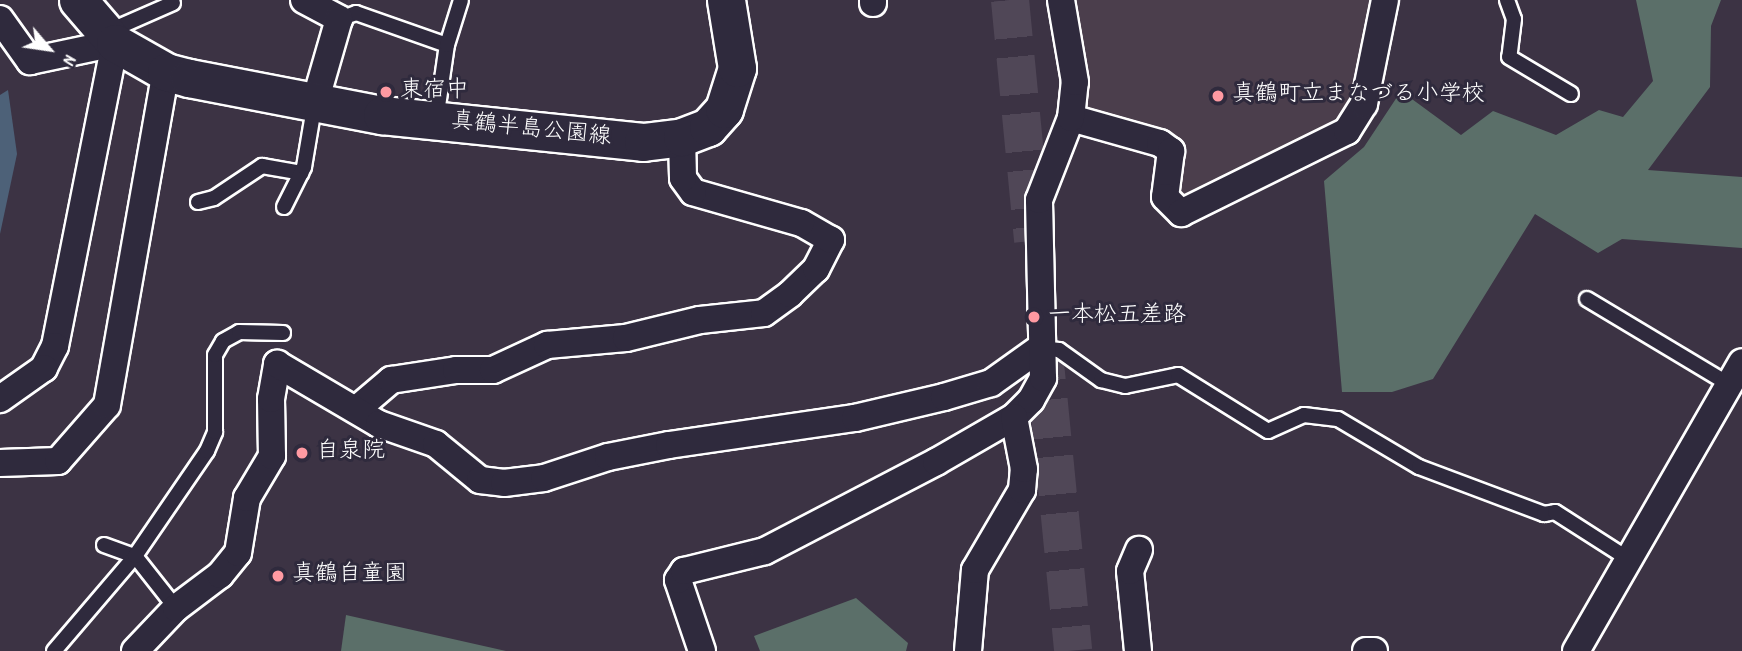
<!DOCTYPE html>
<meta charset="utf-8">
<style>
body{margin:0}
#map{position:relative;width:1742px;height:651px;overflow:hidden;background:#3c3344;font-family:Dekko,"Klee One",sans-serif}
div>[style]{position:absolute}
.built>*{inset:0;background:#4b3e4c}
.green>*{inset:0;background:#5b6f69}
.water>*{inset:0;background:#4d6178}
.highway-tunnel>*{height:38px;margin-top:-19px;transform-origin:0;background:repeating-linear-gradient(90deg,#504757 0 38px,transparent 0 57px)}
.roads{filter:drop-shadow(2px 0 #fff) drop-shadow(-2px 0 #fff) drop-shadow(0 2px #fff) drop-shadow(0 -2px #fff)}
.lane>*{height:14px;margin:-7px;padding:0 7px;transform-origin:7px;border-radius:7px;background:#2f2a3d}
.street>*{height:26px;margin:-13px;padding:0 13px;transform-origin:13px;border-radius:13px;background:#2f2a3d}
.secondary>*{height:37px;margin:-18.5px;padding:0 18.5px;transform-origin:18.5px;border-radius:18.5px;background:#2f2a3d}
.dots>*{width:19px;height:19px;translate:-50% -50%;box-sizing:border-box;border:4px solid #2f2a3d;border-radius:50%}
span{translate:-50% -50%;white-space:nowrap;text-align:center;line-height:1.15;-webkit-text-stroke:6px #2f2a3d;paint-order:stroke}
.poi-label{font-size:23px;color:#fff}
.left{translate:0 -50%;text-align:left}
.street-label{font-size:23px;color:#fff}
.north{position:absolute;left:14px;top:14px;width:70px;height:70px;-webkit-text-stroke:5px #2f2a3d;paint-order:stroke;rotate:119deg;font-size:19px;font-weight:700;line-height:28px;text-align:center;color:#fff}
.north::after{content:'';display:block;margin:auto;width:24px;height:32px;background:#fff;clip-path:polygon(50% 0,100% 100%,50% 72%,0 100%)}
</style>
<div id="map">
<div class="built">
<i style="clip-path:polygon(1064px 0,1378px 0,1350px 118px,1192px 200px,1174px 194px,1179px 161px,1087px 118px,1075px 104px)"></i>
</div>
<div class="green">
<i style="clip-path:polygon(1636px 0,1721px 0,1711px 26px,1710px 87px,1648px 170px,1742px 177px,1742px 248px,1622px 239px,1598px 253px,1535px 214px,1433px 379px,1392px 392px,1342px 392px,1324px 181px,1364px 147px,1401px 91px,1461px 135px,1493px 111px,1556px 135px,1599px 110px,1623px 117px,1653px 81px)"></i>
<i style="clip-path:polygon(856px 598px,908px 643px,906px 651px,760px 651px,754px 636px)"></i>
<i style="clip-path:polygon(346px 615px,506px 651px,341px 651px)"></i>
</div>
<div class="water">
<i style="clip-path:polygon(8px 90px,17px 154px,0 234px,0 95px)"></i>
</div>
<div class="highway-tunnel">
<i style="left:1010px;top:0;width:242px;rotate:84.5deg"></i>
<i style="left:1043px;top:343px;width:309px;rotate:84.4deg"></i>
</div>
<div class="roads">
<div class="lane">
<i style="left:1507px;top:0;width:20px;rotate:70deg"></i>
<i style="left:1514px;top:19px;width:38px;rotate:97deg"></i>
<i style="left:1509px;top:57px;width:72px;rotate:30.8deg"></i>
<i style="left:339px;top:19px;width:18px;rotate:-19deg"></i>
<i style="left:356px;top:13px;width:96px;rotate:19.4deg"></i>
<i style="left:107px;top:32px;width:72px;rotate:-23.7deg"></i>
<i style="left:436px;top:120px;width:76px;rotate:-81.7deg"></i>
<i style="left:447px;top:45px;width:47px;rotate:-72.7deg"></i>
<i style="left:198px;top:202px;width:16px;rotate:-14deg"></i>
<i style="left:214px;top:198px;width:58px;rotate:-33.7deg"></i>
<i style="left:262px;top:166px;width:40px;rotate:10deg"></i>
<i style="left:284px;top:207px;width:45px;rotate:-63.4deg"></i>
<i style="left:304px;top:167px;width:66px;rotate:-80.4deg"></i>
<i style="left:1587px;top:299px;width:163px;rotate:31deg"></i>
<i style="left:1040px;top:348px;width:19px;rotate:6deg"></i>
<i style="left:1059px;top:350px;width:52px;rotate:35.5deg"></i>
<i style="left:1101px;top:380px;width:25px;rotate:14deg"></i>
<i style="left:1125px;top:386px;width:54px;rotate:-11.7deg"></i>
<i style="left:1178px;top:375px;width:106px;rotate:31.9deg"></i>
<i style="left:1268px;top:431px;width:39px;rotate:-24deg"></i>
<i style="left:1304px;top:415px;width:34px;rotate:7deg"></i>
<i style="left:1338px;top:419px;width:94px;rotate:30.7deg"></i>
<i style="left:1419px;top:467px;width:134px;rotate:20.6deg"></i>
<i style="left:1544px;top:514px;width:11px;rotate:-10deg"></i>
<i style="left:1555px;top:512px;width:85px;rotate:32.6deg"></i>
<i style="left:104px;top:545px;width:33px;rotate:20deg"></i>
<i style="left:135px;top:556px;width:66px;rotate:51.7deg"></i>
<i style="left:54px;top:651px;width:125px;rotate:-49.5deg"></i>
<i style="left:135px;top:556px;width:127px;rotate:-55.6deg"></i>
<i style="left:207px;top:451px;width:21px;rotate:-67deg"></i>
<i style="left:215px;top:432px;width:77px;rotate:-90deg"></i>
<i style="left:215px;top:355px;width:16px;rotate:-60deg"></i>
<i style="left:223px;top:341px;width:18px;rotate:-29deg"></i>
<i style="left:239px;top:332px;width:44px;rotate:1.3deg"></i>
</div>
<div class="street">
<i style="left:304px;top:0;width:40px;rotate:28deg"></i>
<i style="left:339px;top:19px;width:86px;rotate:106.1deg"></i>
<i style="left:873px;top:0;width:3px;rotate:90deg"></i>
<i style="left:0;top:19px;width:52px;rotate:54.5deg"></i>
<i style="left:30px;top:61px;width:87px;rotate:-12deg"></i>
<i style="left:115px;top:43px;width:309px;rotate:101.2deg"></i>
<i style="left:55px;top:346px;width:25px;rotate:117deg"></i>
<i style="left:44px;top:368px;width:54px;rotate:144.8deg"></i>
<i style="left:1071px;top:118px;width:92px;rotate:15.7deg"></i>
<i style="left:1160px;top:143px;width:14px;rotate:36deg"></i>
<i style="left:1171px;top:151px;width:46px;rotate:97.4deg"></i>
<i style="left:1165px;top:197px;width:23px;rotate:45deg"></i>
<i style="left:1181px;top:213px;width:185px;rotate:-26.3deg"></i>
<i style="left:1347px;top:131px;width:32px;rotate:-58deg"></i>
<i style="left:1364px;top:104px;width:106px;rotate:-78.6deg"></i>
<i style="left:357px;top:409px;width:45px;rotate:-40.5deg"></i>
<i style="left:391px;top:380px;width:66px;rotate:-8.7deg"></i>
<i style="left:456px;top:370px;width:37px"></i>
<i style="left:493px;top:370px;width:60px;rotate:-24.8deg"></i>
<i style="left:547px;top:345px;width:79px;rotate:-5.1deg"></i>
<i style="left:626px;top:338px;width:76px;rotate:-13.7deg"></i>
<i style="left:700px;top:320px;width:64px;rotate:-6.2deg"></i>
<i style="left:764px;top:313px;width:32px;rotate:-36deg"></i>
<i style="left:790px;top:294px;width:36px;rotate:-44deg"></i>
<i style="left:816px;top:269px;width:33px;rotate:-63deg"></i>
<i style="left:831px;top:240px;width:34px;rotate:-150deg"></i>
<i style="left:801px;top:223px;width:112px;rotate:-164deg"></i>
<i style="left:693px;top:192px;width:17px;rotate:-126deg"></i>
<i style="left:683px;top:178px;width:41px;rotate:-91.4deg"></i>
<i style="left:0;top:463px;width:58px;rotate:-2deg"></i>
<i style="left:58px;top:461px;width:74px;rotate:-48.8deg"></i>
<i style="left:107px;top:405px;width:338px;rotate:-80deg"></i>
<i style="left:135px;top:651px;width:59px;rotate:-46.4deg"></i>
<i style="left:176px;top:608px;width:55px;rotate:-36.9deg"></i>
<i style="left:220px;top:575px;width:28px;rotate:-51deg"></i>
<i style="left:238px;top:553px;width:56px;rotate:-80.7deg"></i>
<i style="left:247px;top:498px;width:49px;rotate:-59.2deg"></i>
<i style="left:272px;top:456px;width:57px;rotate:-91deg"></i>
<i style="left:271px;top:399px;width:36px;rotate:-80deg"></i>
<i style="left:277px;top:364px;width:118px;rotate:30.5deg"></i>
<i style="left:379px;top:424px;width:60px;rotate:19.3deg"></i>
<i style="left:436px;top:444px;width:57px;rotate:39.3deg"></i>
<i style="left:480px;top:480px;width:24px;rotate:7deg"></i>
<i style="left:504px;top:483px;width:40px;rotate:-7.1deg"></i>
<i style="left:544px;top:478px;width:67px;rotate:-18.2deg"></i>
<i style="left:608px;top:457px;width:62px;rotate:-11.1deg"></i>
<i style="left:669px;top:445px;width:188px;rotate:-8.3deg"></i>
<i style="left:855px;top:418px;width:91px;rotate:-13.3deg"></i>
<i style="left:944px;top:397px;width:49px;rotate:-16.6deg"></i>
<i style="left:991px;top:383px;width:60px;rotate:-35.5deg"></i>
<i style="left:702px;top:651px;width:75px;rotate:-108.7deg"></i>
<i style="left:678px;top:580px;width:11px;rotate:-56deg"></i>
<i style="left:684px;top:571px;width:83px;rotate:-13.9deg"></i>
<i style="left:765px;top:551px;width:193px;rotate:-27.5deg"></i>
<i style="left:936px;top:462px;width:90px;rotate:-30deg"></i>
<i style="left:1014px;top:417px;width:24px;rotate:-45deg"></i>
<i style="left:1031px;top:400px;width:25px;rotate:-61deg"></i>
<i style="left:1043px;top:378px;width:178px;rotate:-91.3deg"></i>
<i style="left:1039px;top:200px;width:88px;rotate:-68.7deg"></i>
<i style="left:1071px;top:118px;width:36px;rotate:-84deg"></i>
<i style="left:1075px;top:82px;width:83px;rotate:-99.7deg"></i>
<i style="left:968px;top:651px;width:81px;rotate:-85.1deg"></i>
<i style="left:975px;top:570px;width:93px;rotate:-59.6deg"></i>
<i style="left:1022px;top:490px;width:21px;rotate:-85deg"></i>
<i style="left:1024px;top:469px;width:53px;rotate:-100.9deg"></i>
<i style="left:1138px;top:651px;width:80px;rotate:-95.7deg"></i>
<i style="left:1130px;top:571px;width:23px;rotate:-67deg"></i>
<i style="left:1366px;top:651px;width:8px"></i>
<i style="left:1576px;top:651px;width:333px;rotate:-60.1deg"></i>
</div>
<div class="secondary">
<i style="left:78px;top:0;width:57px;rotate:49.3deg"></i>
<i style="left:115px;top:43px;width:59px;rotate:29.6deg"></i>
<i style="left:166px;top:72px;width:24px;rotate:15deg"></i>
<i style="left:189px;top:78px;width:197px;rotate:10.9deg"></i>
<i style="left:382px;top:115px;width:262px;rotate:5.9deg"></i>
<i style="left:643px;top:142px;width:39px;rotate:-7deg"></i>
<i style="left:682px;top:137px;width:28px;rotate:-21deg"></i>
<i style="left:708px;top:127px;width:24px;rotate:-48deg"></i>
<i style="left:724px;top:109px;width:43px;rotate:-72.4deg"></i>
<i style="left:737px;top:68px;width:69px;rotate:-99.2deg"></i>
</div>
</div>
<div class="dots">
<i style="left:386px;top:92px;background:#ff9aa2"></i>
<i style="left:1218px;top:96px;background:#ff9aa2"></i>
<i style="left:1034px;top:317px;background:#ff9aa2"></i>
<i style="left:302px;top:453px;background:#ff9aa2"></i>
<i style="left:278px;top:576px;background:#ff9aa2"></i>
</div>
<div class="poi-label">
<span class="left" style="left:400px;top:92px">東宿中</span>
<span class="left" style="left:1232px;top:96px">真鶴町立まなづる小学校</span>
<span class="left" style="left:1048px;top:317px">一本松五差路</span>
<span class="left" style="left:316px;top:453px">自泉院</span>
<span class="left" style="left:292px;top:576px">真鶴自童園</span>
</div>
<div class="street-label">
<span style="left:531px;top:131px;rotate:6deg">真鶴半島公園線</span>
</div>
<div class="north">N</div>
</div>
